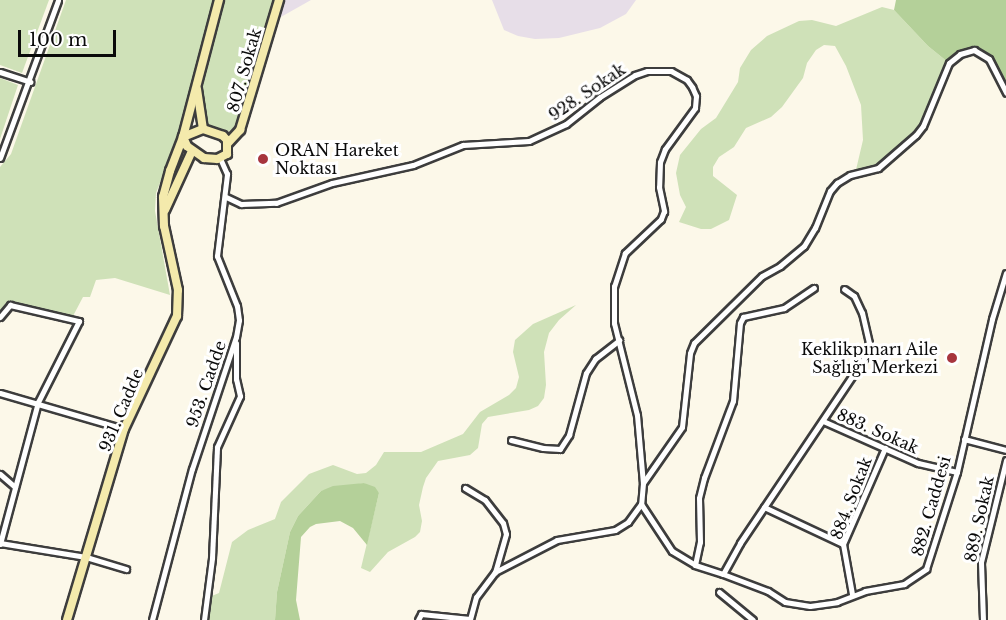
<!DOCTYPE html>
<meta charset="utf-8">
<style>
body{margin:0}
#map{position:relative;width:1006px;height:620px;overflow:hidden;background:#fcf8e9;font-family:"Libre Baskerville",serif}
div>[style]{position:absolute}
.industrial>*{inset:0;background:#e7dee8}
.green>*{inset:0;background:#cfe1b8}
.forest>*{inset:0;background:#b4d099}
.roads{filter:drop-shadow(2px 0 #3d3d3d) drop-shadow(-2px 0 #3d3d3d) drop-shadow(0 2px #3d3d3d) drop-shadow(0 -2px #3d3d3d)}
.street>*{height:5px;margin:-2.5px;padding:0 2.5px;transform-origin:2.5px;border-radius:2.5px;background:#fff}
.secondary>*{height:8px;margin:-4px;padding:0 4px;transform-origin:4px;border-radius:4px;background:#f4eaac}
.dots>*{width:16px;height:16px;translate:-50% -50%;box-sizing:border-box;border:3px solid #fff;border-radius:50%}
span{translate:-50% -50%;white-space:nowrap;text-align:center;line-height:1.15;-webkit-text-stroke:6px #fff;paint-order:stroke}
.street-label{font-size:16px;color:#0a0a0a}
.poi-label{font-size:16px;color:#0a0a0a}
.left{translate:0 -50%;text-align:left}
.right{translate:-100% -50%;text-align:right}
.scale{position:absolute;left:18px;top:30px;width:98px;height:27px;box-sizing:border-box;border:3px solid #0a0a0a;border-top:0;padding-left:8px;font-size:18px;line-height:21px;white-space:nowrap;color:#0a0a0a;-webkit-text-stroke:4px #fff;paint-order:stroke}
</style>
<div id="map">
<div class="industrial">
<i style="clip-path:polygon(279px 0,311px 0,272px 22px)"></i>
<i style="clip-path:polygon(492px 0,636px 0,626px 14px,600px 28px,559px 38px,535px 39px,518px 36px,504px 30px)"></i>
</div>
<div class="green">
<i style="clip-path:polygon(0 0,49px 0,22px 73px,0 65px)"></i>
<i style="clip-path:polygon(66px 0,214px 0,178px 137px,156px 193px,155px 211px,170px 295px,115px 278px,96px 280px,90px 297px,83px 297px,73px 316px,10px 301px,0 313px,0 167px,11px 154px)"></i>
<i style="clip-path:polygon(219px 0,279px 0,239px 123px,223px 136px,203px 129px,197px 81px)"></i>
<i style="clip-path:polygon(882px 7px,894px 10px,928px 46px,949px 63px,923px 126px,878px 168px,855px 174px,863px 140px,861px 105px,846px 66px,835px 46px,824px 45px,816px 50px,807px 63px,803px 78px,782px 107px,771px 117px,746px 128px,734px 147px,719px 157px,713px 167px,713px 176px,737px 195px,729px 220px,711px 229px,701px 229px,679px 222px,686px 207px,680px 195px,676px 173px,680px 155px,701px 129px,716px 118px,738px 82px,740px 68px,751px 50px,767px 36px,799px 21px,812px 20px,836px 26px)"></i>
<i style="clip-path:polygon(0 78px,18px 85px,0 139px)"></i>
<i style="clip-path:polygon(576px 305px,559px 320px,549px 333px,544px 352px,546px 385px,544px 398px,538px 406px,529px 410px,488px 417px,482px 424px,478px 448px,470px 455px,438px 461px,426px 478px,423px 487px,419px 505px,422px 521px,420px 532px,415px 537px,388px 552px,370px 572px,361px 568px,379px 493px,364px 483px,321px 491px,298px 516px,290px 532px,277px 592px,275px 620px,204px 620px,207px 598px,219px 593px,232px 542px,248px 530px,275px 519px,281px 502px,309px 474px,333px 465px,357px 474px,366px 473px,376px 465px,384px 452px,421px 452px,463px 434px,480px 412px,509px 395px,516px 388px,519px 377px,513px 352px,515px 340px,533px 324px)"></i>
</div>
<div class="forest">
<i style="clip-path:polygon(896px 0,1006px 0,1006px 93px,995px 71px,981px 53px,966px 51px,949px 63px,928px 46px,894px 10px)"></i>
<i style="clip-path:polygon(364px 483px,375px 487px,379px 493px,367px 545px,353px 528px,340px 521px,316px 524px,310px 527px,301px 537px,296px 600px,300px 620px,275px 620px,277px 592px,290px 532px,298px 516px,321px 491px,333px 486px)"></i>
</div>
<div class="roads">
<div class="street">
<i style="left:0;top:72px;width:32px;rotate:18deg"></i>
<i style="left:0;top:158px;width:168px;rotate:-69.8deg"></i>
<i style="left:226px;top:197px;width:17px;rotate:25deg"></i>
<i style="left:241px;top:204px;width:35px;rotate:-2deg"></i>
<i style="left:276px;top:203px;width:59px;rotate:-19.7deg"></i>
<i style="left:332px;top:183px;width:83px;rotate:-12.5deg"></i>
<i style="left:413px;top:165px;width:54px;rotate:-21.8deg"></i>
<i style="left:463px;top:145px;width:66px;rotate:-3.5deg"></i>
<i style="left:529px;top:141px;width:41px;rotate:-24.7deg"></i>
<i style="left:566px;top:124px;width:43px;rotate:-38.5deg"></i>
<i style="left:600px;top:97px;width:41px;rotate:-32.2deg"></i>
<i style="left:635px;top:75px;width:13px;rotate:-18deg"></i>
<i style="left:647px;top:71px;width:24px"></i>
<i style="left:671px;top:71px;width:18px;rotate:29deg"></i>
<i style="left:687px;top:80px;width:9px;rotate:54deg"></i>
<i style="left:692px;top:87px;width:10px;rotate:66deg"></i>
<i style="left:696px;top:96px;width:12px;rotate:95deg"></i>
<i style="left:695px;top:108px;width:51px;rotate:126.2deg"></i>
<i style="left:665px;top:149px;width:14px;rotate:111deg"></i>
<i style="left:660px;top:162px;width:25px;rotate:92deg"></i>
<i style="left:659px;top:187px;width:25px;rotate:78deg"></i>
<i style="left:664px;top:211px;width:9px;rotate:111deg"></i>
<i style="left:661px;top:219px;width:50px;rotate:136.6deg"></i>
<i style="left:625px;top:253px;width:35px;rotate:108deg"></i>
<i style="left:614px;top:286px;width:37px;rotate:90deg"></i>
<i style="left:614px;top:323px;width:95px;rotate:76deg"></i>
<i style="left:637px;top:415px;width:68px;rotate:85deg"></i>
<i style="left:643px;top:483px;width:21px;rotate:95deg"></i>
<i style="left:641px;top:504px;width:22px;rotate:126deg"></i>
<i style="left:628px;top:522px;width:15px;rotate:148deg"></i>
<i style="left:615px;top:530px;width:59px;rotate:170.2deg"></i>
<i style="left:557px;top:540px;width:70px;rotate:152.7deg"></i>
<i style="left:495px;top:572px;width:31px;rotate:127deg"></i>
<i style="left:476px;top:597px;width:24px;rotate:105deg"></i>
<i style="left:0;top:317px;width:16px;rotate:-50deg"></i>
<i style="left:10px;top:305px;width:71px;rotate:13.1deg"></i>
<i style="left:79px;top:321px;width:91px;rotate:116.8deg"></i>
<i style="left:38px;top:402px;width:147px;rotate:105deg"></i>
<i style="left:0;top:393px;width:129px;rotate:16.2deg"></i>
<i style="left:823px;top:421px;width:104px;rotate:23.9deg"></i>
<i style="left:918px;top:463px;width:40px;rotate:13deg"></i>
<i style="left:964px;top:439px;width:43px;rotate:14.7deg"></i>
<i style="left:511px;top:440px;width:33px;rotate:14deg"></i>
<i style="left:543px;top:448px;width:17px;rotate:3deg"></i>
<i style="left:560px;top:449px;width:17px;rotate:-57deg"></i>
<i style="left:569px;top:435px;width:64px;rotate:-74.7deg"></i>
<i style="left:586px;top:373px;width:17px;rotate:-57deg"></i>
<i style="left:595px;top:359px;width:31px;rotate:-38deg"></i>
<i style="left:0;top:474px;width:20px;rotate:41deg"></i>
<i style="left:643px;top:483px;width:68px;rotate:-55.1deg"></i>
<i style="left:682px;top:427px;width:74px;rotate:-83.8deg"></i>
<i style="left:690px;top:353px;width:11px;rotate:-68deg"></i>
<i style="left:694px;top:343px;width:95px;rotate:-44.6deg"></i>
<i style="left:762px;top:276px;width:21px;rotate:-29deg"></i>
<i style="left:780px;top:266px;width:31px;rotate:-40deg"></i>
<i style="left:804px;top:246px;width:21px;rotate:-59deg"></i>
<i style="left:815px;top:228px;width:40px;rotate:-68deg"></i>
<i style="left:830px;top:191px;width:11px;rotate:-49deg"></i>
<i style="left:837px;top:183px;width:15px;rotate:-32deg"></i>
<i style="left:850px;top:175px;width:29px;rotate:-14deg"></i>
<i style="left:878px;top:168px;width:50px;rotate:-41deg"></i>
<i style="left:916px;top:135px;width:11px;rotate:-52deg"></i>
<i style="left:923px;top:126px;width:68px;rotate:-67.6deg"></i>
<i style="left:949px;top:63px;width:14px;rotate:-39deg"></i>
<i style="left:960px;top:54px;width:15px;rotate:-16deg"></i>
<i style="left:974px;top:50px;width:17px;rotate:31deg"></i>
<i style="left:989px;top:59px;width:38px;rotate:63deg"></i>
<i style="left:465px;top:488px;width:23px;rotate:31deg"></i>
<i style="left:485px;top:500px;width:29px;rotate:52deg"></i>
<i style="left:503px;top:523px;width:11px;rotate:75deg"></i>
<i style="left:506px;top:534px;width:40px;rotate:106deg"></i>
<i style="left:641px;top:504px;width:56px;rotate:56.6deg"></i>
<i style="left:672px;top:551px;width:27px;rotate:31deg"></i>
<i style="left:695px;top:565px;width:29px;rotate:18deg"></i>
<i style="left:723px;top:574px;width:35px;rotate:-61deg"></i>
<i style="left:740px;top:543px;width:228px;rotate:-56.1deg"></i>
<i style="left:867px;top:354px;width:11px;rotate:-80deg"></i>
<i style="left:869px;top:343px;width:31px;rotate:-103deg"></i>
<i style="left:862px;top:313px;width:19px;rotate:-115deg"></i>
<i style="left:854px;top:296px;width:12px;rotate:-145deg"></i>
<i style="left:764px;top:507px;width:87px;rotate:25.1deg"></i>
<i style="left:0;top:543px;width:87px;rotate:9.2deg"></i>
<i style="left:86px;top:557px;width:42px;rotate:16.7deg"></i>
<i style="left:695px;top:565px;width:24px;rotate:-78deg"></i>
<i style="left:700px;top:542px;width:44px;rotate:-91.3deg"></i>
<i style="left:699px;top:498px;width:21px;rotate:-76deg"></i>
<i style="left:704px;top:478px;width:82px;rotate:-69.4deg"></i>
<i style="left:733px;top:401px;width:78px;rotate:-84.9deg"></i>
<i style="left:740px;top:323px;width:7px;rotate:-63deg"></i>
<i style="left:743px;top:317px;width:42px;rotate:-12.4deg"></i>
<i style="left:784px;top:308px;width:36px;rotate:-34deg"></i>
<i style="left:723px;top:574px;width:48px;rotate:20.7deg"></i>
<i style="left:768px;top:591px;width:20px;rotate:33deg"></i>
<i style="left:785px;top:602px;width:25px;rotate:9deg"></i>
<i style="left:810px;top:606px;width:27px;rotate:-8deg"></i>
<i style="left:837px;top:602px;width:30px;rotate:-21deg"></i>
<i style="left:865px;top:591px;width:40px;rotate:-10deg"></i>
<i style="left:904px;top:584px;width:27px;rotate:-34deg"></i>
<i style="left:926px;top:569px;width:102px;rotate:-72.3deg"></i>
<i style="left:957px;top:472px;width:157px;rotate:-77.1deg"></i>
<i style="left:992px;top:319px;width:48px;rotate:-73.1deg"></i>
<i style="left:719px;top:592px;width:44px;rotate:39.5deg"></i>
<i style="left:852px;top:594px;width:51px;rotate:-100.2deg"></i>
<i style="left:843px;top:544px;width:105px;rotate:-66.4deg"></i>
<i style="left:152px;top:620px;width:156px;rotate:-75.2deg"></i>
<i style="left:192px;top:469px;width:139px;rotate:-71.6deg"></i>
<i style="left:236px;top:337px;width:17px;rotate:-80deg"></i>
<i style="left:239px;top:320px;width:14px;rotate:-98deg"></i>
<i style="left:237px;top:306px;width:54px;rotate:-111.8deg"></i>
<i style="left:217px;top:256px;width:83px;rotate:-83deg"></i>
<i style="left:227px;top:174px;width:17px;rotate:-114deg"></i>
<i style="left:204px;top:620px;width:63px;rotate:-82.6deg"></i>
<i style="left:212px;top:558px;width:111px;rotate:-87.4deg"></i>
<i style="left:217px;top:447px;width:56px;rotate:-65.7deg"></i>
<i style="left:240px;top:396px;width:17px;rotate:-103deg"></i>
<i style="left:236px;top:379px;width:36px;rotate:-90deg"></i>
<i style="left:418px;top:620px;width:7px;rotate:-63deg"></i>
<i style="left:421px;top:614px;width:49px;rotate:5.8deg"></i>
<i style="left:983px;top:620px;width:58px;rotate:-92deg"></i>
<i style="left:981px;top:562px;width:105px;rotate:-76.2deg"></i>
</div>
<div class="secondary">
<i style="left:197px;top:89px;width:40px;rotate:81.5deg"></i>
<i style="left:203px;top:129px;width:21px;rotate:19deg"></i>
<i style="left:223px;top:136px;width:6px;rotate:45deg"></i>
<i style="left:227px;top:140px;width:14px;rotate:90deg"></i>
<i style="left:227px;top:154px;width:11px;rotate:153deg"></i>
<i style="left:217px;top:159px;width:13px;rotate:-176deg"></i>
<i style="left:204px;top:158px;width:21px;rotate:-145deg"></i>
<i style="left:187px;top:146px;width:10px;rotate:-114deg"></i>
<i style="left:183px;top:137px;width:22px;rotate:-22deg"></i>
<i style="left:228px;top:143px;width:18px;rotate:-47deg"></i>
<i style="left:240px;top:130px;width:136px;rotate:-73.3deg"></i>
<i style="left:165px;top:210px;width:65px;rotate:-65.4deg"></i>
<i style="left:67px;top:620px;width:199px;rotate:-73.4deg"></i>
<i style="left:124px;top:429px;width:125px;rotate:-64.9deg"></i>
<i style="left:177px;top:316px;width:26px;rotate:-88deg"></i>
<i style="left:178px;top:290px;width:66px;rotate:-102.3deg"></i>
<i style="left:164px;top:226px;width:29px;rotate:-92deg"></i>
<i style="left:163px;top:197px;width:27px;rotate:-75deg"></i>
<i style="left:170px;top:171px;width:36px;rotate:-69deg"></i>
<i style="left:183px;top:137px;width:142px;rotate:-75.3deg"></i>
</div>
</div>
<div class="dots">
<i style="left:263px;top:159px;background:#a7353e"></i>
<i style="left:952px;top:358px;background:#a7353e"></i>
</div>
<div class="street-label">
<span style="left:244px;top:70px;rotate:-74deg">807. Sokak</span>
<span style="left:587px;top:92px;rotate:-34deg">928. Sokak</span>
<span style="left:206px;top:384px;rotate:-71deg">953. Cadde</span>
<span style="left:121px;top:410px;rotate:-67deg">931. Cadde</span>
<span style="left:878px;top:431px;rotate:24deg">883. Sokak</span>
<span style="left:851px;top:498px;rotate:-69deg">884. Sokak</span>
<span style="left:931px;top:506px;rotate:-74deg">882. Caddesi</span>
<span style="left:979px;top:519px;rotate:-78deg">889. Sokak</span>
</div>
<div class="poi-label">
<span class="left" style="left:275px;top:159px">ORAN Hareket<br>Noktası</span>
<span class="right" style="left:938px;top:358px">Keklikpınarı Aile<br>Sağlığı Merkezi</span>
</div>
<div class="scale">100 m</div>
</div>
